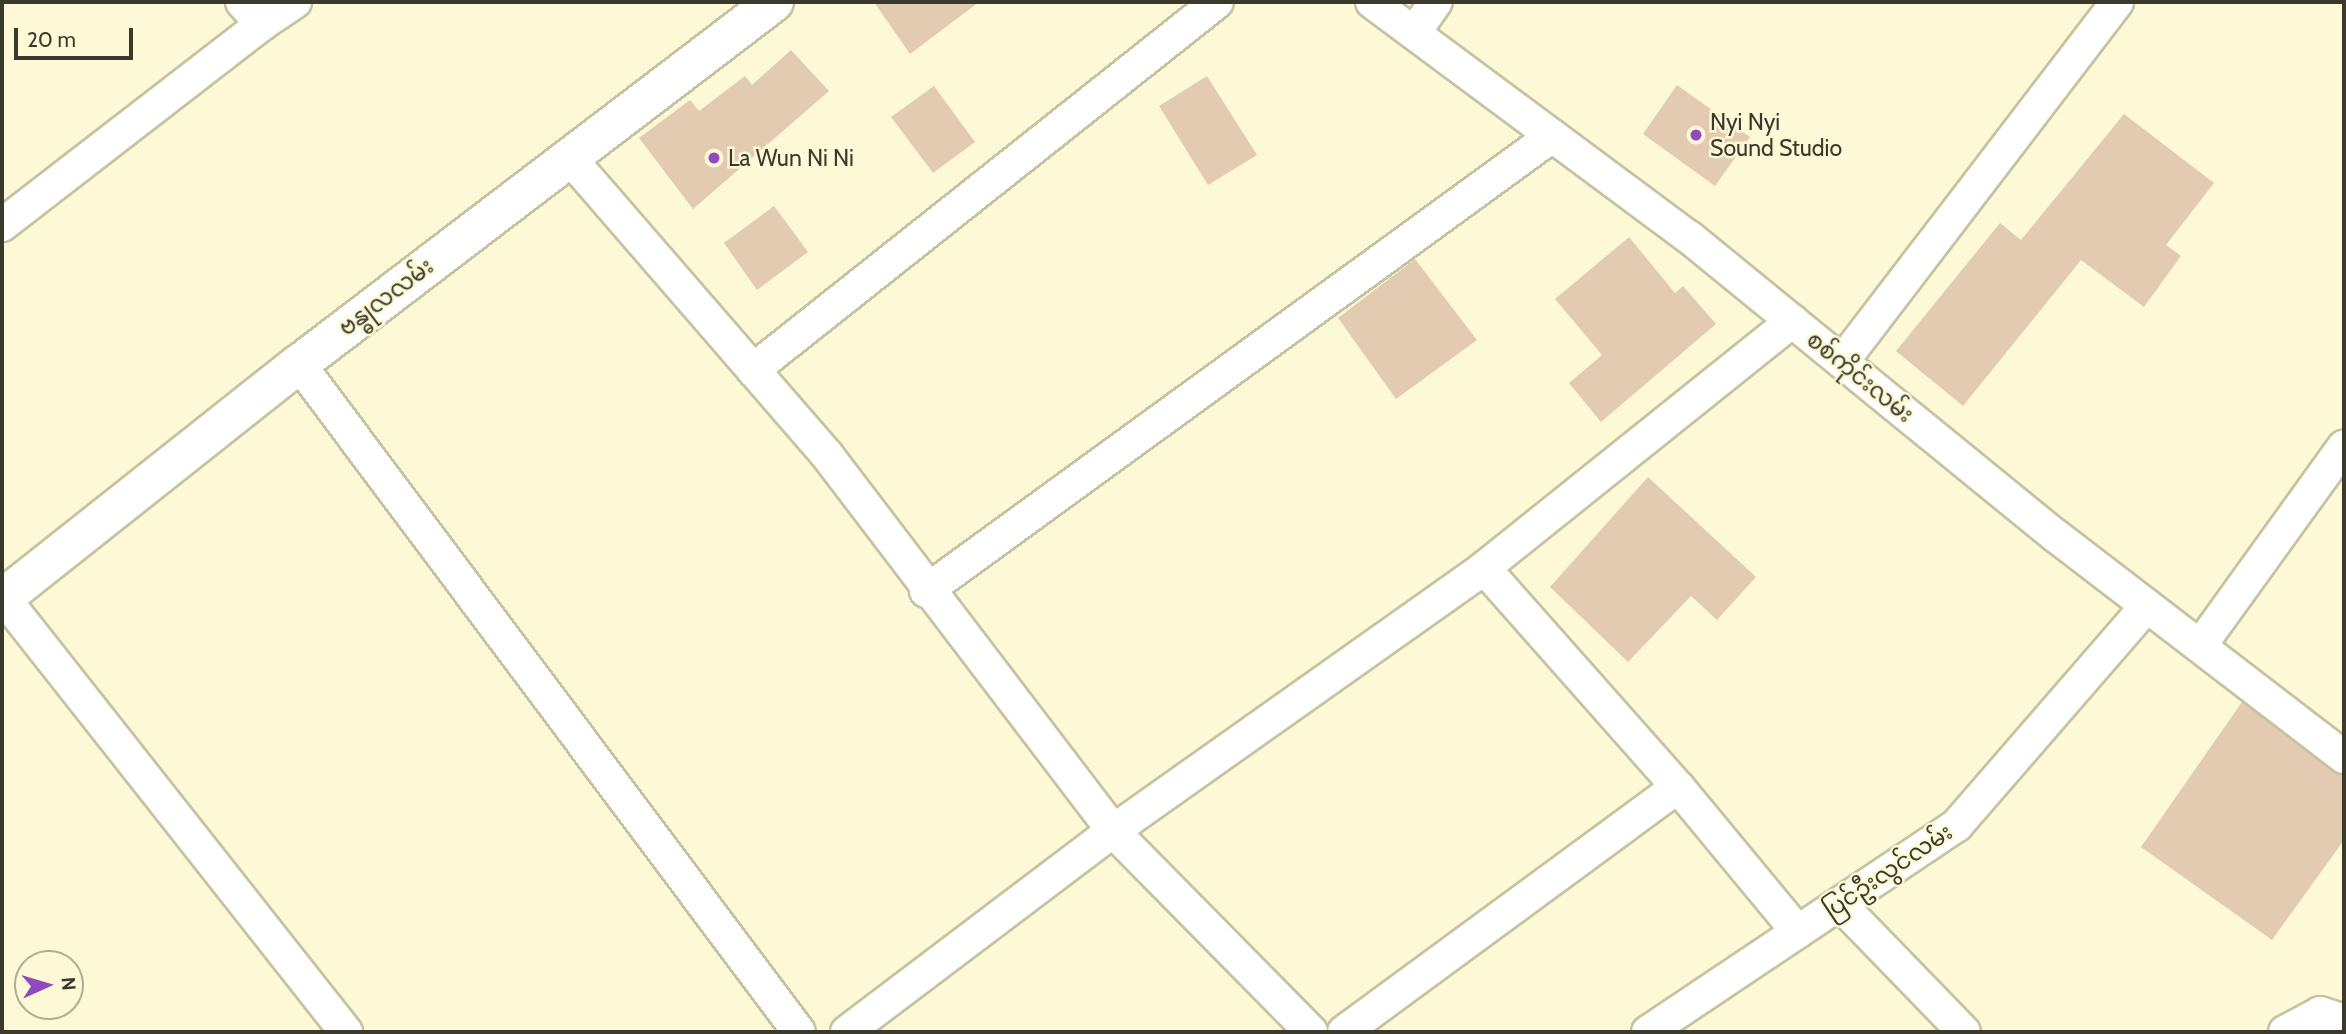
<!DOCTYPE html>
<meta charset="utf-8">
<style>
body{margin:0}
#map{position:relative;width:2346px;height:1034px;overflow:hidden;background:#fdf8d5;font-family:Cabin,"Noto Sans Myanmar",sans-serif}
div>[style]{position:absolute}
.building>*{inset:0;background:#e3cbb1}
.roads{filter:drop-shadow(2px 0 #c7c2a1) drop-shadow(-2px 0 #c7c2a1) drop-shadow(0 2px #c7c2a1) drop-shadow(0 -2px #c7c2a1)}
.minor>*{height:32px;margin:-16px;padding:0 16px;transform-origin:16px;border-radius:16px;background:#fff}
.tertiary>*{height:38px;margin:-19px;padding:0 19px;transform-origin:19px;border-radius:19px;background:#fff}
.dots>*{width:19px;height:19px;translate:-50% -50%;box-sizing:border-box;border:4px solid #fdf8d5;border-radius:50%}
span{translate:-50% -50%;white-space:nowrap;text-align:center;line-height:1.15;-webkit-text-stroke:5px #fdf8d5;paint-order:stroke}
.poi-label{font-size:23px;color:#3b392c}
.left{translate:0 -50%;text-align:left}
.street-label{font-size:23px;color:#3b392c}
.frame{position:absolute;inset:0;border:4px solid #3b392c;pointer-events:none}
.north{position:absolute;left:14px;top:950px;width:70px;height:70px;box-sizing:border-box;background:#fdf8d5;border:2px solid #afac91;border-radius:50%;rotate:86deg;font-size:19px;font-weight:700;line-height:28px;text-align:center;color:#3b392c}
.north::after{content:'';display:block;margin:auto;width:24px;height:32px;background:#904abd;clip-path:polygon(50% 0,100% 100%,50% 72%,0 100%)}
.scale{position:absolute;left:14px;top:28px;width:119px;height:32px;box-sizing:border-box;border:4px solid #3b392c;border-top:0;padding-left:9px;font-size:21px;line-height:24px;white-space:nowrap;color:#3b392c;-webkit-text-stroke:5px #fdf8d5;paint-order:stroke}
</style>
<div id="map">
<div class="building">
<i style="clip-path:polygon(874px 2px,979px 2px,910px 54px)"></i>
<i style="clip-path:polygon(791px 50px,829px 91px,693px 209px,639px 138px,690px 100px,699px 111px,745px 76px,752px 85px)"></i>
<i style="clip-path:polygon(1207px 76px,1257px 155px,1208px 185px,1159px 106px)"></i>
<i style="clip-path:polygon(1677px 85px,1750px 137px,1715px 186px,1643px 134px)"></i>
<i style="clip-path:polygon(934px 86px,975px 142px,933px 173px,891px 117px)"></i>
<i style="clip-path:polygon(2124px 114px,2214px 183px,2166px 245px,2181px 256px,2144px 307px,2081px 260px,1963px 406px,1896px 351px,2000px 223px,2021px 240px)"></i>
<i style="clip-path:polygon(774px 206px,808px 252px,757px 290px,724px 243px)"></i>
<i style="clip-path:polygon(1629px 237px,1675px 293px,1683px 286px,1716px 324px,1601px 422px,1569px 383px,1602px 355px,1555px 299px)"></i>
<i style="clip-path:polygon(1415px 259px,1477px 340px,1396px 399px,1338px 318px)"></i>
<i style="clip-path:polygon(1648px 477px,1756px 577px,1717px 620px,1691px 596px,1628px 662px,1550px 587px)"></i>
<i style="clip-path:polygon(2242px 702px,2344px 775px,2344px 840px,2272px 940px,2141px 847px)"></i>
</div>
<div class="roads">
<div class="minor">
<i style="left:242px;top:2px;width:30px;rotate:48deg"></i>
<i style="left:262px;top:24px;width:40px;rotate:-34deg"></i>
<i style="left:1372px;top:2px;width:395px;rotate:36.6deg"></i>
<i style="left:1689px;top:237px;width:473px;rotate:39.2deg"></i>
<i style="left:2056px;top:536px;width:363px;rotate:37.5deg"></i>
<i style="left:1414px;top:33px;width:38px;rotate:-55deg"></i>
<i style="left:569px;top:157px;width:394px;rotate:49.1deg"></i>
<i style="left:827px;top:455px;width:472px;rotate:52.7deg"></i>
<i style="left:1113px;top:831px;width:282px;rotate:45.4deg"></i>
<i style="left:2px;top:225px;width:329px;rotate:-37.7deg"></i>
<i style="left:1842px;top:362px;width:453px;rotate:-52.6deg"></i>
<i style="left:299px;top:364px;width:834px;rotate:53.19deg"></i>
<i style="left:753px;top:370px;width:592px;rotate:-38.42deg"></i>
<i style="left:1484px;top:568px;width:293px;rotate:48.5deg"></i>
<i style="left:926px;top:591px;width:774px;rotate:-36.01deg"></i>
<i style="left:3px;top:597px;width:554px;rotate:51.74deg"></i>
<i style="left:2200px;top:646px;width:246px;rotate:-54.2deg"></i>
<i style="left:1840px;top:904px;width:178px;rotate:45.9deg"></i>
<i style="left:847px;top:1032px;width:333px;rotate:-37.1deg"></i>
<i style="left:1113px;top:831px;width:455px;rotate:-35.3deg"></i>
<i style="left:1484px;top:568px;width:395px;rotate:-38.7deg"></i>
<i style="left:1344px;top:1032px;width:414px;rotate:-36.3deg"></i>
<i style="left:1678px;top:787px;width:188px;rotate:50.4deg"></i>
<i style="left:1648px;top:1032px;width:372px;rotate:-33.8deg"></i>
<i style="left:1957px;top:825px;width:290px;rotate:-49.1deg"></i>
<i style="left:2285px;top:1032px;width:40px;rotate:-28deg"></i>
<i style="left:2320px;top:1013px;width:25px;rotate:18deg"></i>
</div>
<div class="tertiary">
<i style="left:2px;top:599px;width:379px;rotate:-38.4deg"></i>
<i style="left:299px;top:364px;width:597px;rotate:-37.31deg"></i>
</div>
</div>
<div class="dots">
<i style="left:1696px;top:135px;background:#904abd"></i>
<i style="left:714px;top:158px;background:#904abd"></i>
</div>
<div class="poi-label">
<span class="left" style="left:1710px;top:135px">Nyi Nyi<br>Sound Studio</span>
<span class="left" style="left:728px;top:158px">La Wun Ni Ni</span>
</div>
<div class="street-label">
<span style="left:386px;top:297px;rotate:-37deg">ဗန္ဓုလလမ်း</span>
<span style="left:1860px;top:377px;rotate:39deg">စစ်ကိုင်းလမ်း</span>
<span style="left:1888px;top:871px;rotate:-34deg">ပြင်ဦးလွင်လမ်း</span>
</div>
<div class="frame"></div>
<div class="north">N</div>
<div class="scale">20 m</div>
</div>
